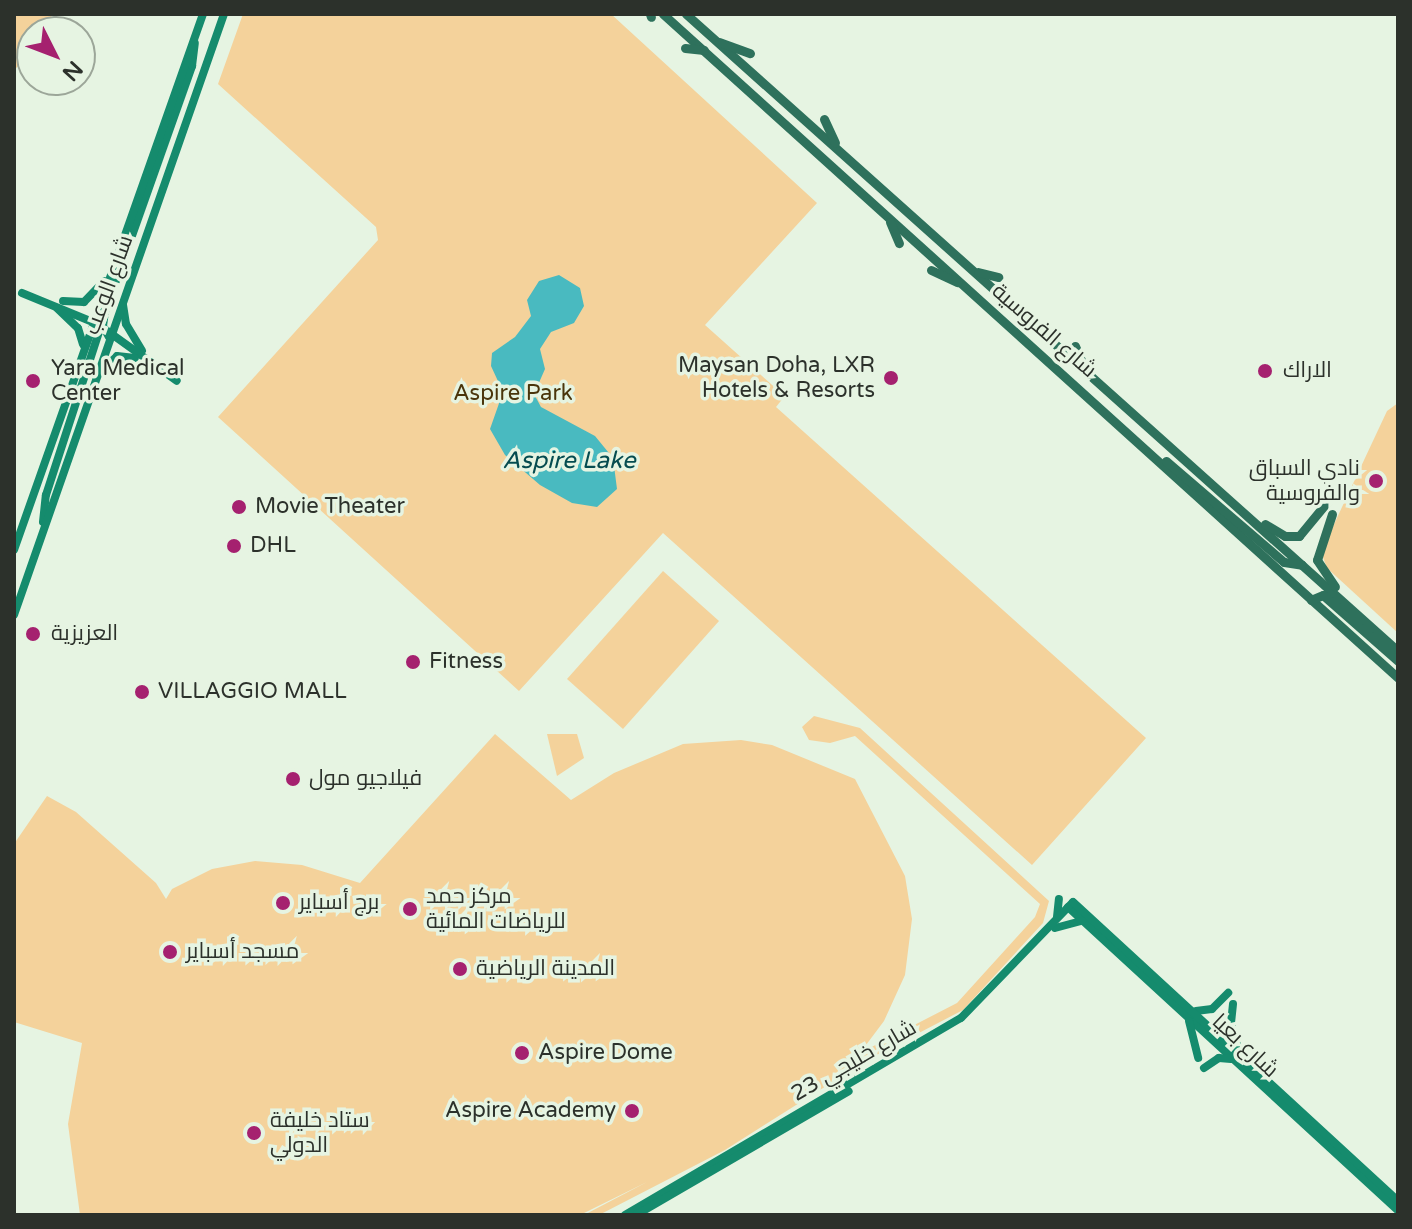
<!DOCTYPE html>
<meta charset="utf-8">
<style>
body{margin:0}
#map{position:relative;width:1412px;height:1229px;overflow:hidden;background:#e6f4e2;font-family:"Varela Round",Cairo,sans-serif}
div>[style]{position:absolute}
.green>*{inset:0;background:#f4d29b}
.water>*{inset:0;background:#49bac0}
.major>*{height:8px;margin:-4px;padding:0 4px;transform-origin:4px;border-radius:4px;background:#158b6d}
.highway>*{height:9px;margin:-4.5px;padding:0 4.5px;transform-origin:4.5px;border-radius:4.5px;background:#2e715c}
.dots>*{width:22px;height:22px;translate:-50% -50%;box-sizing:border-box;border:4px solid #e6f4e2;border-radius:50%}
span{translate:-50% -50%;white-space:nowrap;text-align:center;line-height:1.15;-webkit-text-stroke:7px #e6f4e2;paint-order:stroke}
.street-label{font-size:22px;color:#2c312b}
.poi-label{font-size:22px;color:#2c312b}
.right{translate:-100% -50%;text-align:right}
.left{translate:0 -50%;text-align:left}
.park-label{font-size:22px;color:#4a350b}
.water-label{font-size:24px;color:#054c50;font-style:italic}
.frame{position:absolute;inset:0;border:16px solid #2c312b;pointer-events:none}
.north{position:absolute;left:16px;top:16px;width:80px;height:80px;box-sizing:border-box;background:#e6f4e2;border:2px solid #9ca699;border-radius:50%;rotate:132deg;font-size:22px;font-weight:700;line-height:32px;text-align:center;color:#2c312b}
.north::after{content:'';display:block;margin:auto;width:28px;height:36px;background:#a5216f;clip-path:polygon(50% 0,100% 100%,50% 72%,0 100%)}
</style>
<div id="map">
<div class="green">
<i style="clip-path:polygon(14px 14px,52px 14px,46px 32px,32px 32px,32px 53px,14px 70px)"></i>
<i style="clip-path:polygon(243px 14px,611px 14px,817px 203px,705px 325px,780px 392px,784px 397px,776px 407px,1146px 738px,1032px 865px,663px 533px,519px 691px,218px 417px,378px 240px,376px 227px,218px 84px)"></i>
<i style="clip-path:polygon(1398px 403px,1398px 633px,1327px 568px,1321px 552px,1387px 411px)"></i>
<i style="clip-path:polygon(663px 571px,719px 621px,623px 729px,567px 679px)"></i>
<i style="clip-path:polygon(814px 716px,860px 728px,1049px 901px,1043px 923px,963px 1010px,869px 1059px,725px 1150px,599px 1215px,584px 1215px,647px 1182px,580px 1215px,80px 1215px,68px 1124px,82px 1043px,14px 1022px,14px 844px,47px 796px,76px 812px,156px 883px,166px 899px,172px 889px,212px 869px,255px 861px,302px 865px,360px 883px,495px 734px,571px 800px,614px 773px,683px 744px,741px 740px,772px 745px,855px 779px,905px 876px,912px 919px,905px 975px,884px 1021px,860px 1053px,957px 1003px,1035px 917px,1040px 904px,855px 736px,830px 743px,809px 740px,802px 727px)"></i>
<i style="clip-path:polygon(547px 734px,577px 734px,584px 758px,557px 776px)"></i>
</div>
<div class="water">
<i style="clip-path:polygon(559px 275px,580px 288px,584px 306px,574px 323px,551px 332px,540px 349px,545px 369px,534px 394px,541px 407px,595px 436px,613px 458px,617px 489px,597px 507px,572px 503px,540px 485px,505px 455px,490px 429px,503px 392px,491px 366px,492px 353px,515px 337px,531px 316px,527px 300px,539px 281px)"></i>
</div>
<div class="major">
<i style="left:22px;top:293px;width:79px;rotate:22.3deg"></i>
<i style="left:63px;top:301px;width:21px;rotate:3deg"></i>
<i style="left:84px;top:302px;width:29px;rotate:-46deg"></i>
<i style="left:123px;top:305px;width:19px;rotate:81deg"></i>
<i style="left:126px;top:324px;width:31px;rotate:59deg"></i>
<i style="left:57px;top:308px;width:29px;rotate:44deg"></i>
<i style="left:78px;top:328px;width:17px;rotate:73deg"></i>
<i style="left:106px;top:330px;width:87px;rotate:35.7deg"></i>
<i style="left:109px;top:337px;width:13px;rotate:-119deg"></i>
<i style="left:103px;top:326px;width:14px;rotate:-82deg"></i>
<i style="left:105px;top:312px;width:261px;rotate:-70.5deg"></i>
<i style="left:192px;top:66px;width:23px;rotate:-83deg"></i>
<i style="left:100px;top:372px;width:23px;rotate:-43deg"></i>
<i style="left:117px;top:356px;width:18px;rotate:6deg"></i>
<i style="left:43px;top:522px;width:27px;rotate:-84deg"></i>
<i style="left:46px;top:495px;width:178px;rotate:-72deg"></i>
<i style="left:14px;top:550px;width:568px;rotate:-70.58deg"></i>
<i style="left:14px;top:615px;width:637px;rotate:-70.74deg"></i>
<i style="left:1068px;top:907px;width:448px;rotate:42.6deg"></i>
<i style="left:1057px;top:917px;width:18px;rotate:-84deg"></i>
<i style="left:1055px;top:928px;width:28px;rotate:-15deg"></i>
<i style="left:1233px;top:1004px;width:20px;rotate:96deg"></i>
<i style="left:1231px;top:1024px;width:25px;rotate:74deg"></i>
<i style="left:1196px;top:1011px;width:16px;rotate:-7deg"></i>
<i style="left:1212px;top:1009px;width:23px;rotate:-45deg"></i>
<i style="left:1189px;top:1021px;width:38px;rotate:76deg"></i>
<i style="left:1204px;top:1068px;width:18px;rotate:-34deg"></i>
<i style="left:1219px;top:1058px;width:12px;rotate:5deg"></i>
<i style="left:625px;top:1215px;width:389px;rotate:-30.4deg"></i>
<i style="left:961px;top:1018px;width:161px;rotate:-46deg"></i>
<i style="left:1073px;top:902px;width:442px;rotate:42.6deg"></i>
<i style="left:636px;top:1215px;width:246px;rotate:-30.2deg"></i>
</div>
<div class="highway">
<i style="left:650px;top:14px;width:3px;rotate:72deg"></i>
<i style="left:663px;top:14px;width:991px;rotate:42.09deg"></i>
<i style="left:686px;top:14px;width:955px;rotate:41.82deg"></i>
<i style="left:719px;top:42px;width:33px;rotate:20deg"></i>
<i style="left:685px;top:48px;width:19px;rotate:6deg"></i>
<i style="left:824px;top:119px;width:26px;rotate:65deg"></i>
<i style="left:890px;top:222px;width:23px;rotate:67deg"></i>
<i style="left:931px;top:270px;width:29px;rotate:25deg"></i>
<i style="left:978px;top:272px;width:21px;rotate:14deg"></i>
<i style="left:1075px;top:346px;width:25px;rotate:67deg"></i>
<i style="left:1166px;top:461px;width:155px;rotate:40.6deg"></i>
<i style="left:1284px;top:562px;width:18px;rotate:9deg"></i>
<i style="left:1332px;top:514px;width:48px;rotate:108.1deg"></i>
<i style="left:1317px;top:560px;width:32px;rotate:56deg"></i>
<i style="left:1265px;top:524px;width:23px;rotate:31deg"></i>
<i style="left:1285px;top:536px;width:14px"></i>
<i style="left:1299px;top:536px;width:52px;rotate:-50.5deg"></i>
<i style="left:1311px;top:600px;width:13px;rotate:-23deg"></i>
<i style="left:1323px;top:595px;width:100px;rotate:41.3deg"></i>
</div>
<div class="dots">
<i style="left:1265px;top:371px;background:#a5216f"></i>
<i style="left:891px;top:378px;background:#a5216f"></i>
<i style="left:33px;top:381px;background:#a5216f"></i>
<i style="left:1376px;top:481px;background:#a5216f"></i>
<i style="left:239px;top:507px;background:#a5216f"></i>
<i style="left:234px;top:546px;background:#a5216f"></i>
<i style="left:33px;top:634px;background:#a5216f"></i>
<i style="left:413px;top:662px;background:#a5216f"></i>
<i style="left:142px;top:692px;background:#a5216f"></i>
<i style="left:293px;top:779px;background:#a5216f"></i>
<i style="left:283px;top:903px;background:#a5216f"></i>
<i style="left:410px;top:909px;background:#a5216f"></i>
<i style="left:170px;top:952px;background:#a5216f"></i>
<i style="left:460px;top:969px;background:#a5216f"></i>
<i style="left:522px;top:1053px;background:#a5216f"></i>
<i style="left:632px;top:1111px;background:#a5216f"></i>
<i style="left:254px;top:1133px;background:#a5216f"></i>
</div>
<div class="street-label">
<span style="left:109px;top:285px;rotate:-70deg">شارع الوعب</span>
<span style="left:1044px;top:331px;rotate:41deg">شارع الفروسية</span>
<span style="left:1245px;top:1046px;rotate:43deg">شارع بعيا</span>
<span style="left:854px;top:1061px;rotate:-30deg">شارع خليجي 23</span>
</div>
<div class="poi-label">
<span class="right" style="left:875px;top:378px">Maysan Doha, LXR<br>Hotels &amp; Resorts</span>
<span class="left" style="left:51px;top:381px">Yara Medical<br>Center</span>
<span class="left" style="left:1283px;top:371px">الاراك</span>
<span class="right" style="left:1360px;top:481px">نادي السباق<br>والفروسية</span>
<span class="left" style="left:255px;top:507px">Movie Theater</span>
<span class="left" style="left:250px;top:546px">DHL</span>
<span class="left" style="left:51px;top:634px">العزيزية</span>
<span class="left" style="left:429px;top:662px">Fitness</span>
<span class="left" style="left:158px;top:692px">VILLAGGIO MALL</span>
<span class="left" style="left:309px;top:779px">فيلاجيو مول</span>
<span class="left" style="left:426px;top:909px">مركز حمد<br>للرياضات المائية</span>
<span class="left" style="left:299px;top:903px">برج أسباير</span>
<span class="left" style="left:186px;top:952px">مسجد أسباير</span>
<span class="left" style="left:476px;top:969px">المدينة الرياضية</span>
<span class="left" style="left:538px;top:1053px">Aspire Dome</span>
<span class="right" style="left:616px;top:1111px">Aspire Academy</span>
<span class="left" style="left:270px;top:1133px">ستاد خليفة<br>الدولي</span>
</div>
<div class="park-label">
<span style="left:513px;top:394px">Aspire Park</span>
</div>
<div class="water-label">
<span style="left:569px;top:461px">Aspire Lake</span>
</div>
<div class="frame"></div>
<div class="north">N</div>
</div>
